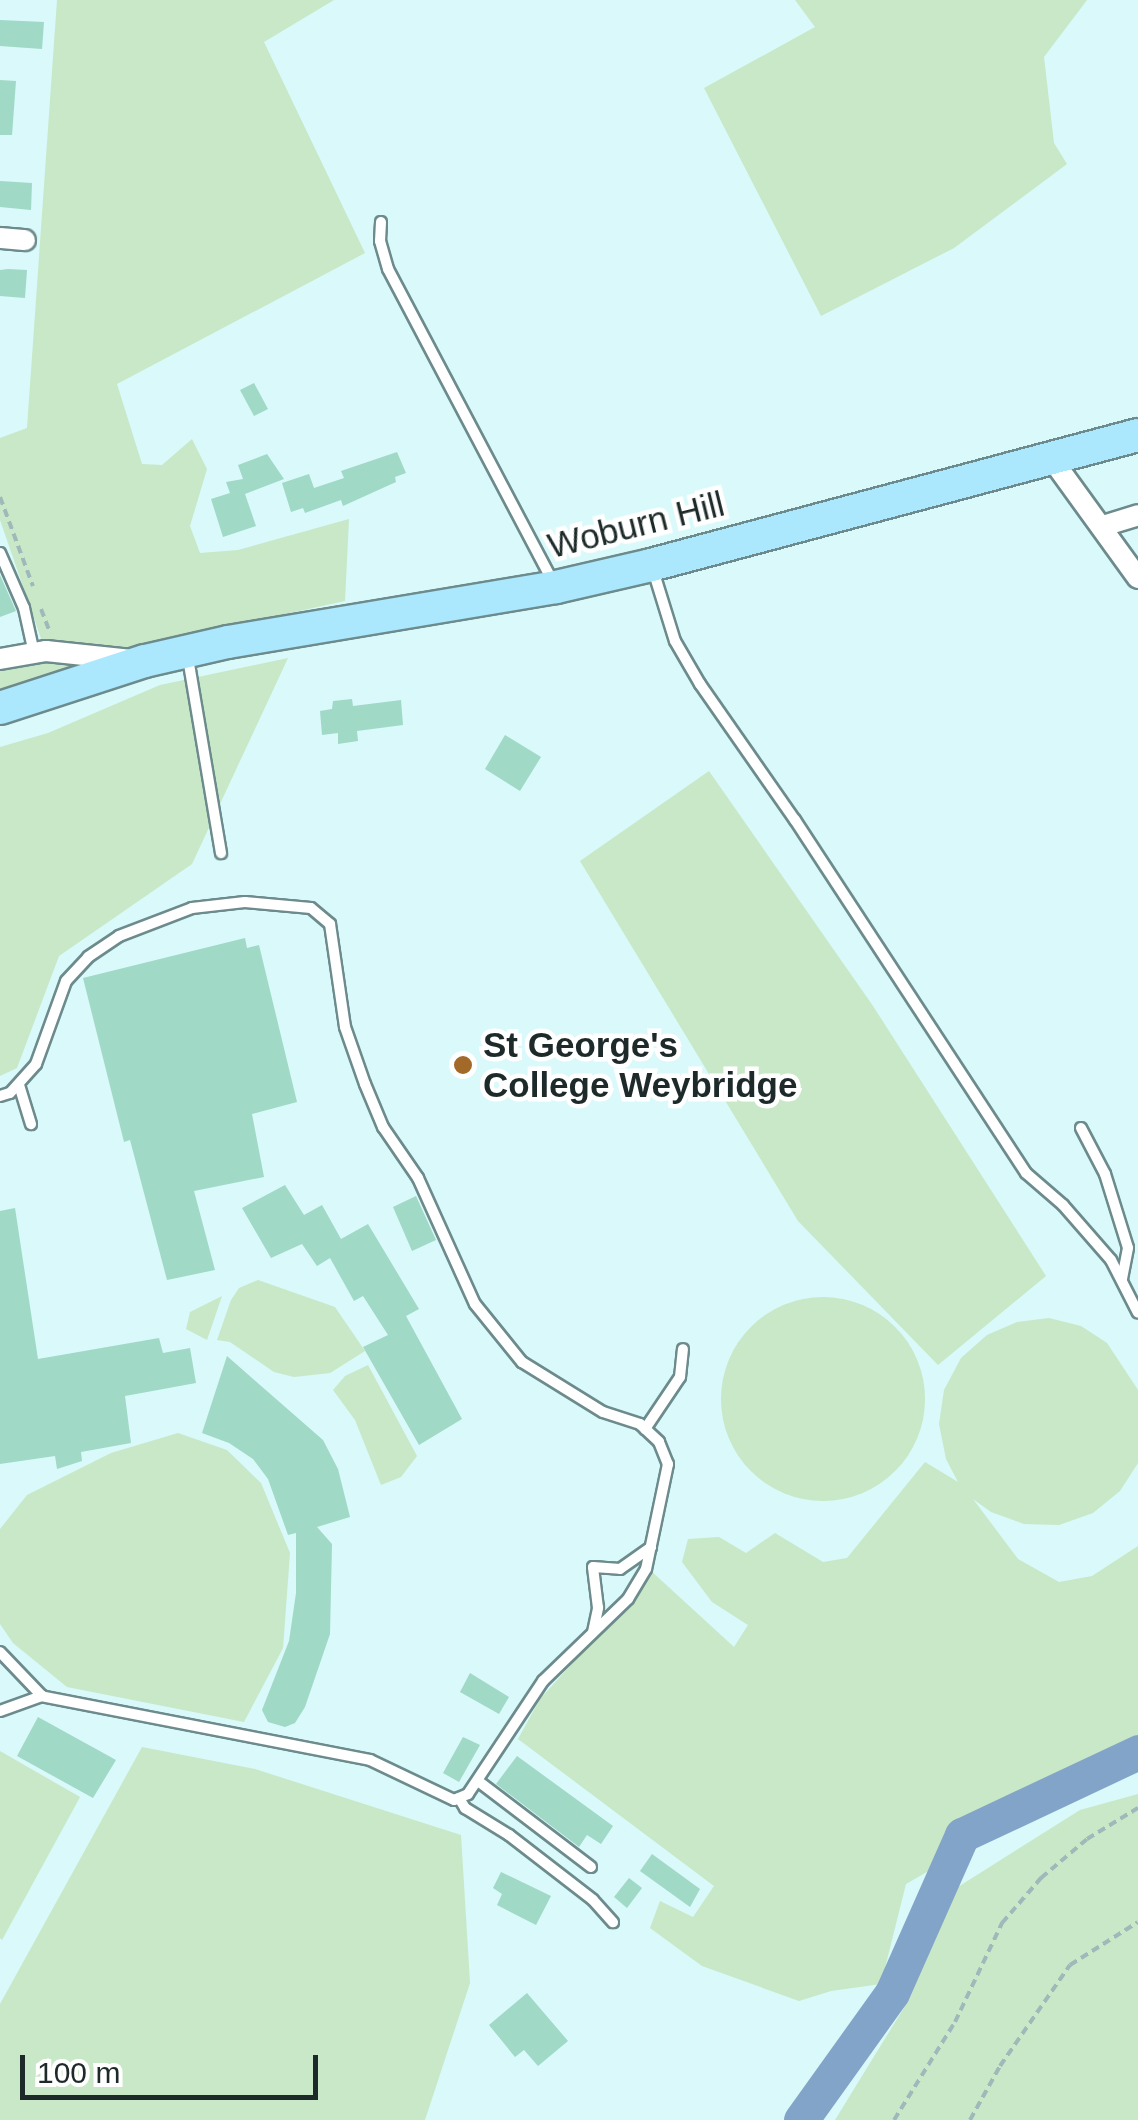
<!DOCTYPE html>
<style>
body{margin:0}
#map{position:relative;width:1138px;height:2120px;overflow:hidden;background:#d9f9fa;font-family:Helvetica,sans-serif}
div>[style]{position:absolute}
.green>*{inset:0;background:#c8e8c7}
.round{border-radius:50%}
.river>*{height:35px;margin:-17.5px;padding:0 17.5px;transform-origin:17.5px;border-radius:17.5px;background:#83a4c9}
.building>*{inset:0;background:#a0d9c5}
.path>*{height:4px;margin-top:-2px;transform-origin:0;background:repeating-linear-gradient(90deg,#9fb9ba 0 8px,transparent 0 13px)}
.roads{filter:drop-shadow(2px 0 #6d8b8c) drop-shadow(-2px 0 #6d8b8c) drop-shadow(0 2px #6d8b8c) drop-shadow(0 -2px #6d8b8c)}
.service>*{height:10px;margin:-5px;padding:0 5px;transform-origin:5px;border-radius:5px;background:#fff}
.minor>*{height:20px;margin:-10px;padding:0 10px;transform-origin:10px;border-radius:10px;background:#fff}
.primary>*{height:32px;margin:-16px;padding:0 16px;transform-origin:16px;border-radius:16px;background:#abe8fe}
.dots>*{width:28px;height:28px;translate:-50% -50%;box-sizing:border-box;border:5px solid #fff;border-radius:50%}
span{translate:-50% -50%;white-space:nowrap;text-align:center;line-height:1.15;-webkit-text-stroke:9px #fff;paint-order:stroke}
.street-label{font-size:35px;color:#1e2a2a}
.poi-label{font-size:35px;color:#1e2a2a;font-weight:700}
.left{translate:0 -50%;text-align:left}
.scale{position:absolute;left:20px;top:2055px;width:298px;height:45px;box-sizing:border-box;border:5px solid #1e2a2a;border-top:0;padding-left:12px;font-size:30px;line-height:35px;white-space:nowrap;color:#1e2a2a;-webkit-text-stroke:8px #fff;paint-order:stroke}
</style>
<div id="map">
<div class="green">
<i style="clip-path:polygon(57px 0,334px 0,264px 42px,365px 253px,117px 384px,142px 464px,162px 465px,192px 439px,207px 469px,190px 526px,200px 553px,238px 550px,349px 519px,345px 601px,133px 647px,0 703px,0 664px,44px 647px,0 520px,0 438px,27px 428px)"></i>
<i style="clip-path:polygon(795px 0,1087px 0,1044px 57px,1054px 143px,1067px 164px,954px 248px,821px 316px,704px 88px,815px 27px)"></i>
<i style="clip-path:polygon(288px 658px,192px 864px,59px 956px,17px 1068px,0 1076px,0 747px,48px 733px,160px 685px)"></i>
<i style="clip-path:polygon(709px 771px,873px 1006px,1046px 1276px,938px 1365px,798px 1221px,580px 861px)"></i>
<i style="clip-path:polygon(258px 1280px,335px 1307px,365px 1351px,330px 1373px,294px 1377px,274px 1372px,230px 1342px,217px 1340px,231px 1300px,239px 1288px)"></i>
<i style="clip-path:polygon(222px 1296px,207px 1340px,186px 1329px,190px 1312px)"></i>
<i class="round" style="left:721px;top:1297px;width:204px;height:204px"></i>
<i style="clip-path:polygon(1049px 1318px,1081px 1326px,1107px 1343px,1138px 1390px,1138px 1463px,1120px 1491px,1093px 1513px,1059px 1525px,1024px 1524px,991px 1512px,973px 1499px,1018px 1559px,1059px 1582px,1092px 1576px,1138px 1546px,1138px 1768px,1089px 1778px,906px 1884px,881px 1984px,831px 1991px,799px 2001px,702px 1966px,650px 1928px,660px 1901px,693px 1917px,714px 1886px,518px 1739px,540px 1699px,643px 1585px,650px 1570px,734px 1647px,748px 1625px,712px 1602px,682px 1562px,688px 1539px,719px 1537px,746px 1553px,775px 1533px,823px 1562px,847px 1558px,925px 1462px,958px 1482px,946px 1459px,939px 1424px,944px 1390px,961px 1358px,987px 1335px,1017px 1322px)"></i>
<i style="clip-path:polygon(368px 1365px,417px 1456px,401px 1477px,381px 1485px,355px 1420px,333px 1390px,345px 1376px)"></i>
<i style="clip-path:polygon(178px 1433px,227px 1450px,261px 1483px,290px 1553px,283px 1648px,244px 1722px,67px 1687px,13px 1643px,0 1624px,0 1529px,27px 1495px,111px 1453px)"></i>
<i style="clip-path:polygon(142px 1747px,255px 1769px,461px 1835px,470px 1983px,425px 2120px,0 2120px,0 2004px)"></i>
<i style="clip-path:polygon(0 1751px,80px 1797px,2px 1940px,0 1938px)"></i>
<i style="clip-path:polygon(1138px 1794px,1138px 2120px,835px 2120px,905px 2006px,950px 1892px,1080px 1810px)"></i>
</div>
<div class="river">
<i style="left:801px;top:2120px;width:156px;rotate:-54.4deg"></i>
<i style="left:892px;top:1993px;width:173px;rotate:-66.1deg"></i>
<i style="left:962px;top:1835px;width:195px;rotate:-25.2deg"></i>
</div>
<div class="building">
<i style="clip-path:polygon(0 20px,44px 22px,42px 49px,0 46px)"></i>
<i style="clip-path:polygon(0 80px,16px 81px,12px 135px,0 135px)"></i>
<i style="clip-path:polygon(0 181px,32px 183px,31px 210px,0 207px)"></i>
<i style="clip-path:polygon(8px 269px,27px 270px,25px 298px,0 296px,0 270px)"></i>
<i style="clip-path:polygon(254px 383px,268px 409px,254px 416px,240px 390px)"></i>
<i style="clip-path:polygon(397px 452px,406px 473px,395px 477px,396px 482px,343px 506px,341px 500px,305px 513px,303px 508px,291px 512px,282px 483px,309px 474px,314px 488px,344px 478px,341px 471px)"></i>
<i style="clip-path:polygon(267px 454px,284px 479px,245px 494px,256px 526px,223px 537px,211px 499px,230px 493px,226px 482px,243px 479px,238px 465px)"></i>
<i style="clip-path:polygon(0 575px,16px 611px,0 617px)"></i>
<i style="clip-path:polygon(352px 699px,353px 706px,401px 700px,403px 725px,357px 731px,358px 741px,338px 744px,338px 733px,322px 735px,320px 711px,332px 709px,333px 701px)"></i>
<i style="clip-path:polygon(505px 735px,541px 757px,520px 791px,485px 769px)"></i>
<i style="clip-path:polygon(245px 938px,247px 948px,259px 945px,297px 1102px,252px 1114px,264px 1177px,194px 1191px,215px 1270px,167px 1280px,130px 1140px,124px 1142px,83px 978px)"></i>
<i style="clip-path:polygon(285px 1185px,304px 1215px,322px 1205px,341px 1239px,368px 1224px,419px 1309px,406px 1316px,462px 1419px,419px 1445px,363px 1347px,388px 1335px,363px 1296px,354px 1301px,330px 1258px,317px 1266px,302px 1244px,271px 1258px,242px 1208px)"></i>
<i style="clip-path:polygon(416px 1196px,436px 1240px,412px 1251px,393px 1207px)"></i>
<i style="clip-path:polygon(15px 1208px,38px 1359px,159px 1338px,163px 1353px,190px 1348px,196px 1383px,125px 1396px,131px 1443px,81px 1452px,82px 1461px,57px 1469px,55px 1456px,0 1464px,0 1211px)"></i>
<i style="clip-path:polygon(227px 1356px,323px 1440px,338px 1469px,350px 1517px,317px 1527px,332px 1544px,330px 1634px,305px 1707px,295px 1723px,285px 1727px,268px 1722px,262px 1710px,289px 1641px,296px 1593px,296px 1533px,288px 1535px,268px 1479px,253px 1459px,229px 1443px,202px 1433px)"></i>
<i style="clip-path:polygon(470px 1673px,509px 1697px,499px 1714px,460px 1692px)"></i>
<i style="clip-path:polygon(38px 1717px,116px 1760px,93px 1798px,17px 1756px)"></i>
<i style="clip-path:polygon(463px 1737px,480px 1745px,459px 1782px,443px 1773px)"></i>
<i style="clip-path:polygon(517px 1756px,613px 1826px,601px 1844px,587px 1835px,579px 1847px,496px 1784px)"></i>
<i style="clip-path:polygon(652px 1854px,700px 1889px,690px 1907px,640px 1871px)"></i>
<i style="clip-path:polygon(501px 1872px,551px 1896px,536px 1925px,497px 1905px,502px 1894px,493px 1888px)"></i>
<i style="clip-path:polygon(629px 1878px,642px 1888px,627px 1908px,614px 1897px)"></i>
<i style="clip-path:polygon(527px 1993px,568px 2041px,538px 2066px,524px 2050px,515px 2057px,489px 2025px)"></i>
</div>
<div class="path">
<i style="left:0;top:497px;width:95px;rotate:69.7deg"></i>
<i style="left:41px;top:609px;width:26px;rotate:69deg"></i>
<i style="left:894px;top:2120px;width:115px;rotate:-58.1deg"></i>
<i style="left:955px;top:2022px;width:110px;rotate:-64.6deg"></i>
<i style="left:1002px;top:1923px;width:60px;rotate:-49.1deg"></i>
<i style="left:1041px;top:1878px;width:60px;rotate:-40.3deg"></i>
<i style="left:1087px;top:1839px;width:60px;rotate:-31.3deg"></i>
<i style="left:970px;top:2120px;width:62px;rotate:-60.9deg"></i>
<i style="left:1000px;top:2066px;width:123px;rotate:-55.3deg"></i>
<i style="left:1070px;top:1965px;width:80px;rotate:-32.3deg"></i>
</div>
<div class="roads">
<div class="service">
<i style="left:381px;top:222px;width:19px;rotate:93deg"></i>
<i style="left:380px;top:241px;width:29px;rotate:74deg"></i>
<i style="left:388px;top:269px;width:356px;rotate:62.2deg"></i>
<i style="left:0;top:553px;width:60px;rotate:66.4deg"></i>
<i style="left:24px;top:608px;width:46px;rotate:77.5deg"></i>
<i style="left:653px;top:570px;width:74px;rotate:72.8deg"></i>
<i style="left:675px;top:641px;width:50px;rotate:59.8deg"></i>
<i style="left:700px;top:684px;width:166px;rotate:55.1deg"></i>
<i style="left:795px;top:820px;width:422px;rotate:56.8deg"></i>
<i style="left:1026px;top:1173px;width:49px;rotate:40.9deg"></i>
<i style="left:1063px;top:1205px;width:73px;rotate:48.9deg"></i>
<i style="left:1111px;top:1260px;width:59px;rotate:63deg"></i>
<i style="left:188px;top:658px;width:198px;rotate:80.4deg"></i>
<i style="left:19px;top:1085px;width:41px;rotate:72.9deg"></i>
<i style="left:0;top:1096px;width:10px;rotate:-17deg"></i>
<i style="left:10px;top:1093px;width:39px;rotate:-48deg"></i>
<i style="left:36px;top:1064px;width:88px;rotate:-70.1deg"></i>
<i style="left:66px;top:981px;width:33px;rotate:-47deg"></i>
<i style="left:88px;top:957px;width:37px;rotate:-34deg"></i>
<i style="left:119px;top:936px;width:78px;rotate:-21deg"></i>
<i style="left:192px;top:908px;width:53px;rotate:-6.5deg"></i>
<i style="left:245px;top:902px;width:66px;rotate:5.2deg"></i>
<i style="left:311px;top:908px;width:25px;rotate:40deg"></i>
<i style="left:330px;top:924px;width:104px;rotate:81.7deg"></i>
<i style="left:345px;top:1027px;width:60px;rotate:70.7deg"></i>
<i style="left:365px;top:1084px;width:47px;rotate:67.3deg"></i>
<i style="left:383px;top:1127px;width:62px;rotate:55.5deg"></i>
<i style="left:418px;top:1178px;width:138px;rotate:65.7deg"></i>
<i style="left:475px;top:1304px;width:75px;rotate:51deg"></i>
<i style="left:522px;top:1362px;width:95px;rotate:31.7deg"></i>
<i style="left:603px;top:1412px;width:39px;rotate:18deg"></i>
<i style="left:640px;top:1424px;width:26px;rotate:43deg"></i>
<i style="left:659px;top:1442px;width:24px;rotate:68deg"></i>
<i style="left:668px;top:1464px;width:107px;rotate:101.8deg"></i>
<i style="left:646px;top:1569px;width:35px;rotate:121deg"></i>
<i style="left:628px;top:1599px;width:118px;rotate:136deg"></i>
<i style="left:543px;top:1681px;width:136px;rotate:123.6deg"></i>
<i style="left:468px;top:1794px;width:15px;rotate:157deg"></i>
<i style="left:454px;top:1800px;width:93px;rotate:-154.5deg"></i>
<i style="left:370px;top:1760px;width:334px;rotate:-169deg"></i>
<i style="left:42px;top:1696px;width:61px;rotate:-133.7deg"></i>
<i style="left:1081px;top:1128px;width:52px;rotate:62.4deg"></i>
<i style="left:1105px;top:1174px;width:77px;rotate:72.7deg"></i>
<i style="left:1128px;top:1248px;width:32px;rotate:101deg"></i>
<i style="left:645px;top:1429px;width:63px;rotate:-56.1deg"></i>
<i style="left:680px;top:1377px;width:28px;rotate:-84deg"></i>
<i style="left:593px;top:1632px;width:25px;rotate:-78deg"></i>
<i style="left:598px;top:1608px;width:41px;rotate:-97deg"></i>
<i style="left:593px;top:1567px;width:27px;rotate:4deg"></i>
<i style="left:620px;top:1569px;width:38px;rotate:-35deg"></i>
<i style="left:0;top:1711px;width:45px;rotate:-19.7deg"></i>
<i style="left:478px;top:1781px;width:142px;rotate:37.3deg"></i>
<i style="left:459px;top:1798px;width:12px;rotate:59deg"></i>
<i style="left:465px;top:1808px;width:52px;rotate:31.5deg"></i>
<i style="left:509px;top:1835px;width:106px;rotate:37.7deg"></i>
<i style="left:593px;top:1900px;width:30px;rotate:48deg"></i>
</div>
<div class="minor">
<i style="left:0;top:238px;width:25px;rotate:5deg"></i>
<i style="left:1051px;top:458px;width:148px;rotate:54.1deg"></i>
<i style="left:1103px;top:526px;width:37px;rotate:-17deg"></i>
<i style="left:0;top:659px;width:47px;rotate:-9.9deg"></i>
<i style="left:46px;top:651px;width:86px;rotate:6deg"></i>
</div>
<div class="primary">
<i style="left:0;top:708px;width:152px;rotate:-18deg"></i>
<i style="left:145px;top:661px;width:85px;rotate:-12.9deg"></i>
<i style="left:228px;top:642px;width:333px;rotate:-9.5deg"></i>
<i style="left:556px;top:587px;width:98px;rotate:-13deg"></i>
<i style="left:651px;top:565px;width:504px;rotate:-14.95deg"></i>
</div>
</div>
<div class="dots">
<i style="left:463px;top:1065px;background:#a36929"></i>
</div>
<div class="street-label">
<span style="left:636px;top:525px;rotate:-14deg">Woburn Hill</span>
</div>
<div class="poi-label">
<span class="left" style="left:483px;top:1065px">St George's<br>College Weybridge</span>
</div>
<div class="scale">100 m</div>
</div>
